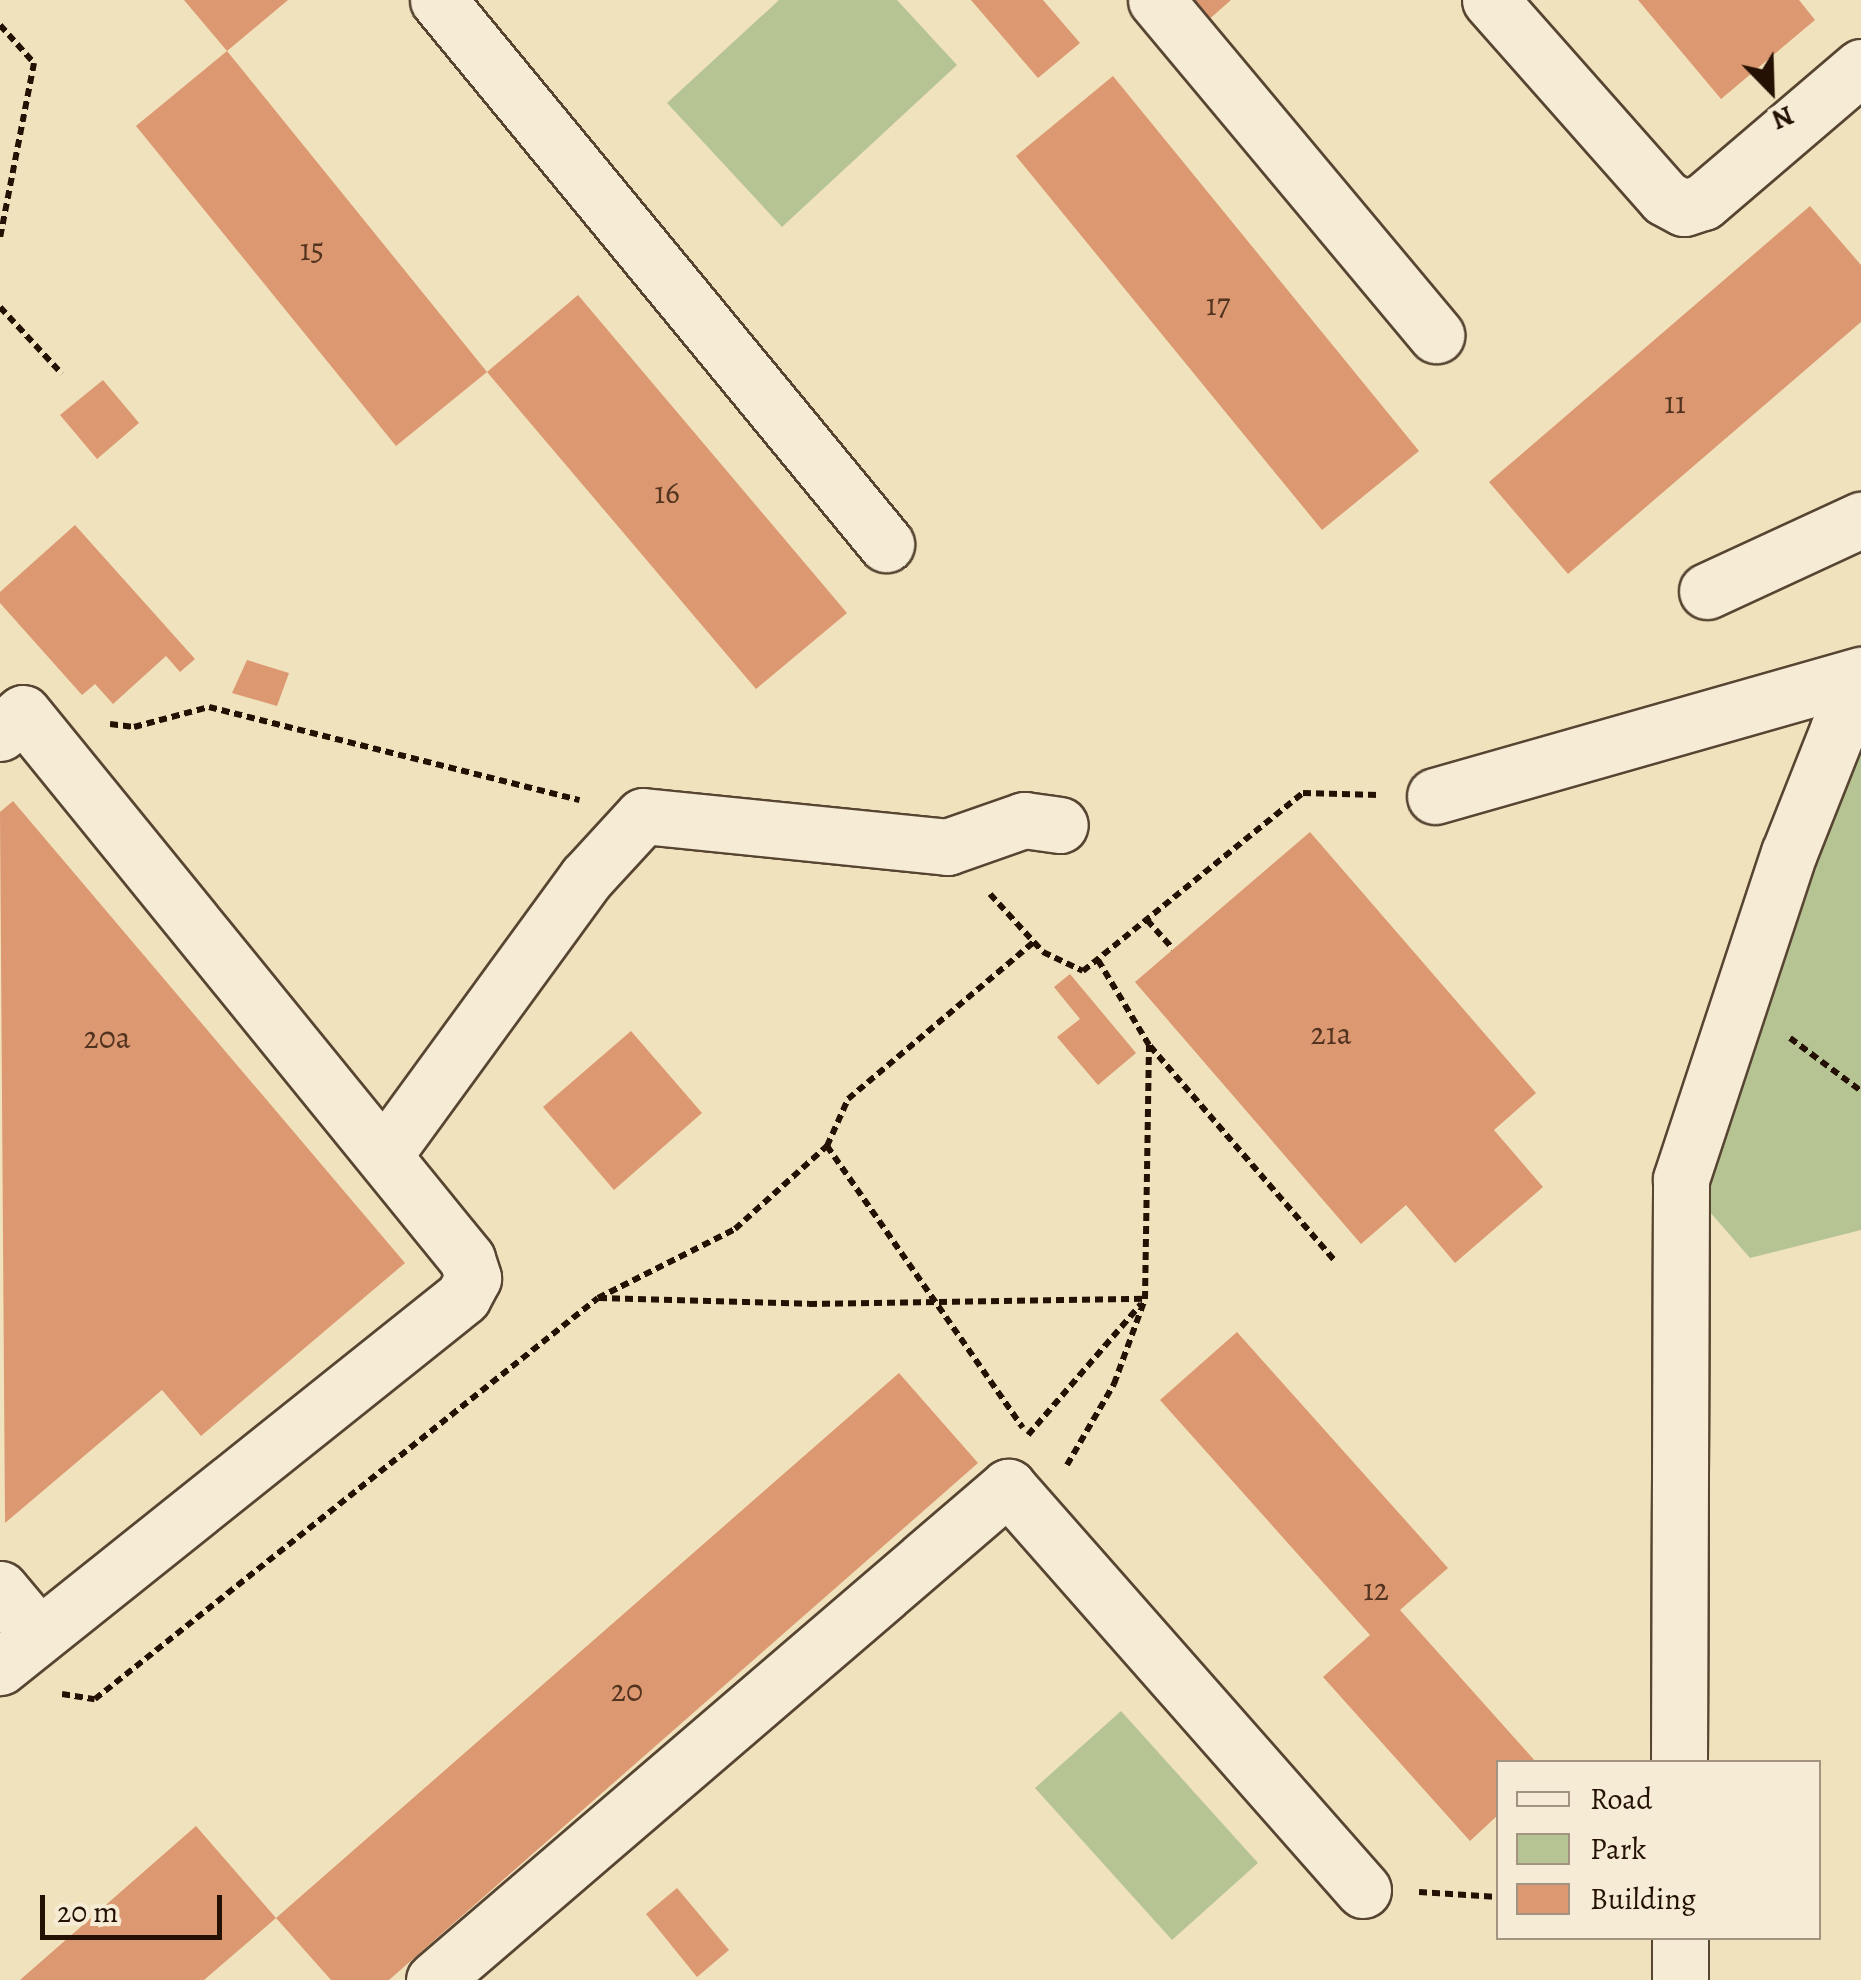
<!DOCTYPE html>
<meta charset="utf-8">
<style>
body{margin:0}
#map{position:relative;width:1861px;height:1980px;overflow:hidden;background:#f1e2be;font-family:Alegreya,serif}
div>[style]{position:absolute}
.green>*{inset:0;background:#b6c494}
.building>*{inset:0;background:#db9871}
.path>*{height:6px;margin-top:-3px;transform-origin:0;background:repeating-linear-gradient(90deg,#241104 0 8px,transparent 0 13px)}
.roads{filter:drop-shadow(2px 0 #574532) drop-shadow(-2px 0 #574532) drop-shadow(0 2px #574532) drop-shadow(0 -2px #574532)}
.minor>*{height:55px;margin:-27.5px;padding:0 27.5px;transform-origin:27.5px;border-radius:27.5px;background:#f6ecd5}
span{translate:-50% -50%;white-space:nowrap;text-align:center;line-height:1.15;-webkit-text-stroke:9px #f6ecd5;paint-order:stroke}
.number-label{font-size:32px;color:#52331f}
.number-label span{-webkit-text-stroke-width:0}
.legend{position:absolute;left:1496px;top:1760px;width:325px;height:180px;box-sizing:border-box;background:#f6ecd5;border:2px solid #a29481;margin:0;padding:12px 18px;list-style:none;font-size:30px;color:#241104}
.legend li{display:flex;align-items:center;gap:20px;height:50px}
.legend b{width:50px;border:2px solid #a29481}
.north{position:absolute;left:1721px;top:40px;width:100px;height:100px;-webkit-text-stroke:8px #f6ecd5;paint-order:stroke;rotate:157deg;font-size:28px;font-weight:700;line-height:40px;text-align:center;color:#241104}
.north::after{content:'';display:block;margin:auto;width:35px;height:45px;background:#241104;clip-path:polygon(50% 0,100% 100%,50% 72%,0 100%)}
.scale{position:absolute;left:40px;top:1895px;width:182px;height:45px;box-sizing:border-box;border:5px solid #241104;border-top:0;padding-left:12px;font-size:30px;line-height:35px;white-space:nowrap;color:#241104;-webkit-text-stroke:8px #f6ecd5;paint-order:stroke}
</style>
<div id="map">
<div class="green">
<i style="clip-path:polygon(779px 0,897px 0,957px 65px,782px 227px,667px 103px)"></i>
<i style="clip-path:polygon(1861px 714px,1861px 1230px,1750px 1258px,1681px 1179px)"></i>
<i style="clip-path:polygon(1121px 1711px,1258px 1863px,1172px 1940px,1035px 1788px)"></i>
</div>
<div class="building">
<i style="clip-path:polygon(184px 0,288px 0,227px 51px)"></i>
<i style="clip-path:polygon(971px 0,1043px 0,1080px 43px,1038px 78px)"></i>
<i style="clip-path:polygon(1172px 0,1231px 0,1197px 30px)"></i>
<i style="clip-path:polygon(1638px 0,1799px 0,1815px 20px,1721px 99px)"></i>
<i style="clip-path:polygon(227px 51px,487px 372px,396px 446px,136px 126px)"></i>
<i style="clip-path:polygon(1113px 76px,1419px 451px,1322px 530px,1016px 156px)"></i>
<i style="clip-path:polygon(1810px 206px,1861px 265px,1861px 322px,1568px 574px,1489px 482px)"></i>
<i style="clip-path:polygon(578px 295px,847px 613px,756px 689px,487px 372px)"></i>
<i style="clip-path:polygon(103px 380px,139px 423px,97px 459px,60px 415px)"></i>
<i style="clip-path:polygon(75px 525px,195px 659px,180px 672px,166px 656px,113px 704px,95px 684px,82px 695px,0 603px,0 592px)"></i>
<i style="clip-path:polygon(247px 660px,289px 673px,277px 706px,232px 693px)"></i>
<i style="clip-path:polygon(13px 801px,405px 1263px,201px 1436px,162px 1390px,5px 1523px,0 812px)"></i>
<i style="clip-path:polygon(1310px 832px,1536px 1093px,1494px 1130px,1543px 1187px,1455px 1263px,1406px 1205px,1361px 1244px,1135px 982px)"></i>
<i style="clip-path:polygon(1070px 974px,1136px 1053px,1098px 1085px,1057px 1037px,1080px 1019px,1054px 987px)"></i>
<i style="clip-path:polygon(631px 1031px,702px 1113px,614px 1190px,543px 1107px)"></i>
<i style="clip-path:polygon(1237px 1332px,1448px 1568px,1400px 1610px,1536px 1762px,1498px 1762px,1498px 1815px,1470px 1841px,1323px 1677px,1370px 1635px,1160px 1400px)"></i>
<i style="clip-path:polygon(899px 1373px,978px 1463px,389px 1980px,331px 1980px,276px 1918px)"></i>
<i style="clip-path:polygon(196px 1826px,276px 1918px,204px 1980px,20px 1980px)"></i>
<i style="clip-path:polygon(677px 1888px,729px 1950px,697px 1977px,646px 1914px)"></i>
</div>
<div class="path">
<i style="left:0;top:25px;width:51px;rotate:48.2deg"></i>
<i style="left:34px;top:63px;width:178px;rotate:101deg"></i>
<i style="left:0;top:307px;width:91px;rotate:47.2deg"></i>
<i style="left:110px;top:724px;width:24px;rotate:7deg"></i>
<i style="left:134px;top:727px;width:78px;rotate:-14.9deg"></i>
<i style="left:209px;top:707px;width:382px;rotate:14.1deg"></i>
<i style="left:990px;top:894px;width:79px;rotate:47.6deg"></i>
<i style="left:1043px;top:952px;width:44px;rotate:25.4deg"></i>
<i style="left:1083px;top:971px;width:283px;rotate:-39deg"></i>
<i style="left:1303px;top:793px;width:76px;rotate:1.5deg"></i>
<i style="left:1147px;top:920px;width:39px;rotate:48deg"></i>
<i style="left:1790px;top:1038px;width:89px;rotate:36.7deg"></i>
<i style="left:1150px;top:1046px;width:285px;rotate:49.3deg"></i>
<i style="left:827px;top:1146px;width:343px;rotate:55.2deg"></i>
<i style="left:599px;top:1298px;width:210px;rotate:1.6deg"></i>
<i style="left:809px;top:1304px;width:336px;rotate:-0.9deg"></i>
<i style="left:1028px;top:1435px;width:173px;rotate:-49.2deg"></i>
<i style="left:1067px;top:1465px;width:94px;rotate:-59.9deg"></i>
<i style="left:1114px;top:1384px;width:90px;rotate:-70deg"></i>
<i style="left:1145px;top:1299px;width:254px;rotate:-89.1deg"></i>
<i style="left:1149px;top:1045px;width:99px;rotate:-121deg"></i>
<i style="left:62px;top:1694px;width:33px;rotate:9deg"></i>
<i style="left:95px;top:1699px;width:643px;rotate:-38.56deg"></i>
<i style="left:598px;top:1298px;width:153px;rotate:-26.7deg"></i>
<i style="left:735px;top:1229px;width:124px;rotate:-42.1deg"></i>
<i style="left:827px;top:1146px;width:51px;rotate:-65.9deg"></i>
<i style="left:848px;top:1099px;width:243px;rotate:-40.2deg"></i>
<i style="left:1419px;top:1892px;width:79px;rotate:3.6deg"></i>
</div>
<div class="roads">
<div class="minor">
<i style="left:438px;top:0;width:705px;rotate:50.53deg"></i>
<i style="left:1156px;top:0;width:437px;rotate:50.1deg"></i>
<i style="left:1490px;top:0;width:264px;rotate:48.5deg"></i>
<i style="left:1665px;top:198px;width:21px;rotate:28deg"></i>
<i style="left:1684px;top:208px;width:20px;rotate:-18deg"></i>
<i style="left:1703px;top:202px;width:208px;rotate:-40.5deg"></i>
<i style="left:1707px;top:591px;width:170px;rotate:-24.8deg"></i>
<i style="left:0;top:733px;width:30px;rotate:-41deg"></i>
<i style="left:23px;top:713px;width:704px;rotate:50.88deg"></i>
<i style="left:467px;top:1259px;width:20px;rotate:72deg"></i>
<i style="left:473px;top:1278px;width:21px;rotate:118deg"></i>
<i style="left:463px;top:1297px;width:593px;rotate:141.37deg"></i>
<i style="left:1435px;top:796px;width:443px;rotate:-15.9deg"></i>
<i style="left:384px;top:1155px;width:343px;rotate:-53.9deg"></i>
<i style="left:586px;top:878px;width:84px;rotate:-47.4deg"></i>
<i style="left:643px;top:816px;width:306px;rotate:5.8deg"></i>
<i style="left:947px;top:847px;width:82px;rotate:-19.3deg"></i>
<i style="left:1024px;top:820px;width:36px;rotate:8deg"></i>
<i style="left:0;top:1589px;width:57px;rotate:49.9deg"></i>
<i style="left:1679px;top:1762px;width:583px;rotate:-89.8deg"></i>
<i style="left:1681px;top:1179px;width:343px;rotate:-71.7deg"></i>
<i style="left:1789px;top:853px;width:133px;rotate:-68.4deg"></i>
<i style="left:1838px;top:729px;width:27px;rotate:-33deg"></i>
<i style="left:1680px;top:1938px;width:42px;rotate:90deg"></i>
<i style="left:434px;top:1980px;width:757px;rotate:-40.66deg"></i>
<i style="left:1008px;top:1487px;width:537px;rotate:48.62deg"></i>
</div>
</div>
<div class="number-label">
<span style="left:312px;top:249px">15</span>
<span style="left:1218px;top:304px">17</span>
<span style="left:1675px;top:402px">11</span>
<span style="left:667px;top:492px">16</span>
<span style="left:1331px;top:1033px">21а</span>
<span style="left:107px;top:1037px">20а</span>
<span style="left:1376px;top:1589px">12</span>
<span style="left:627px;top:1690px">20</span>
</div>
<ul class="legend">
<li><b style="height:12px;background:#f6ecd5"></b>Road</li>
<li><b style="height:28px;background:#b6c494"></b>Park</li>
<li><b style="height:28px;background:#db9871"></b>Building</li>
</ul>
<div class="north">N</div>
<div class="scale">20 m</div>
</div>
